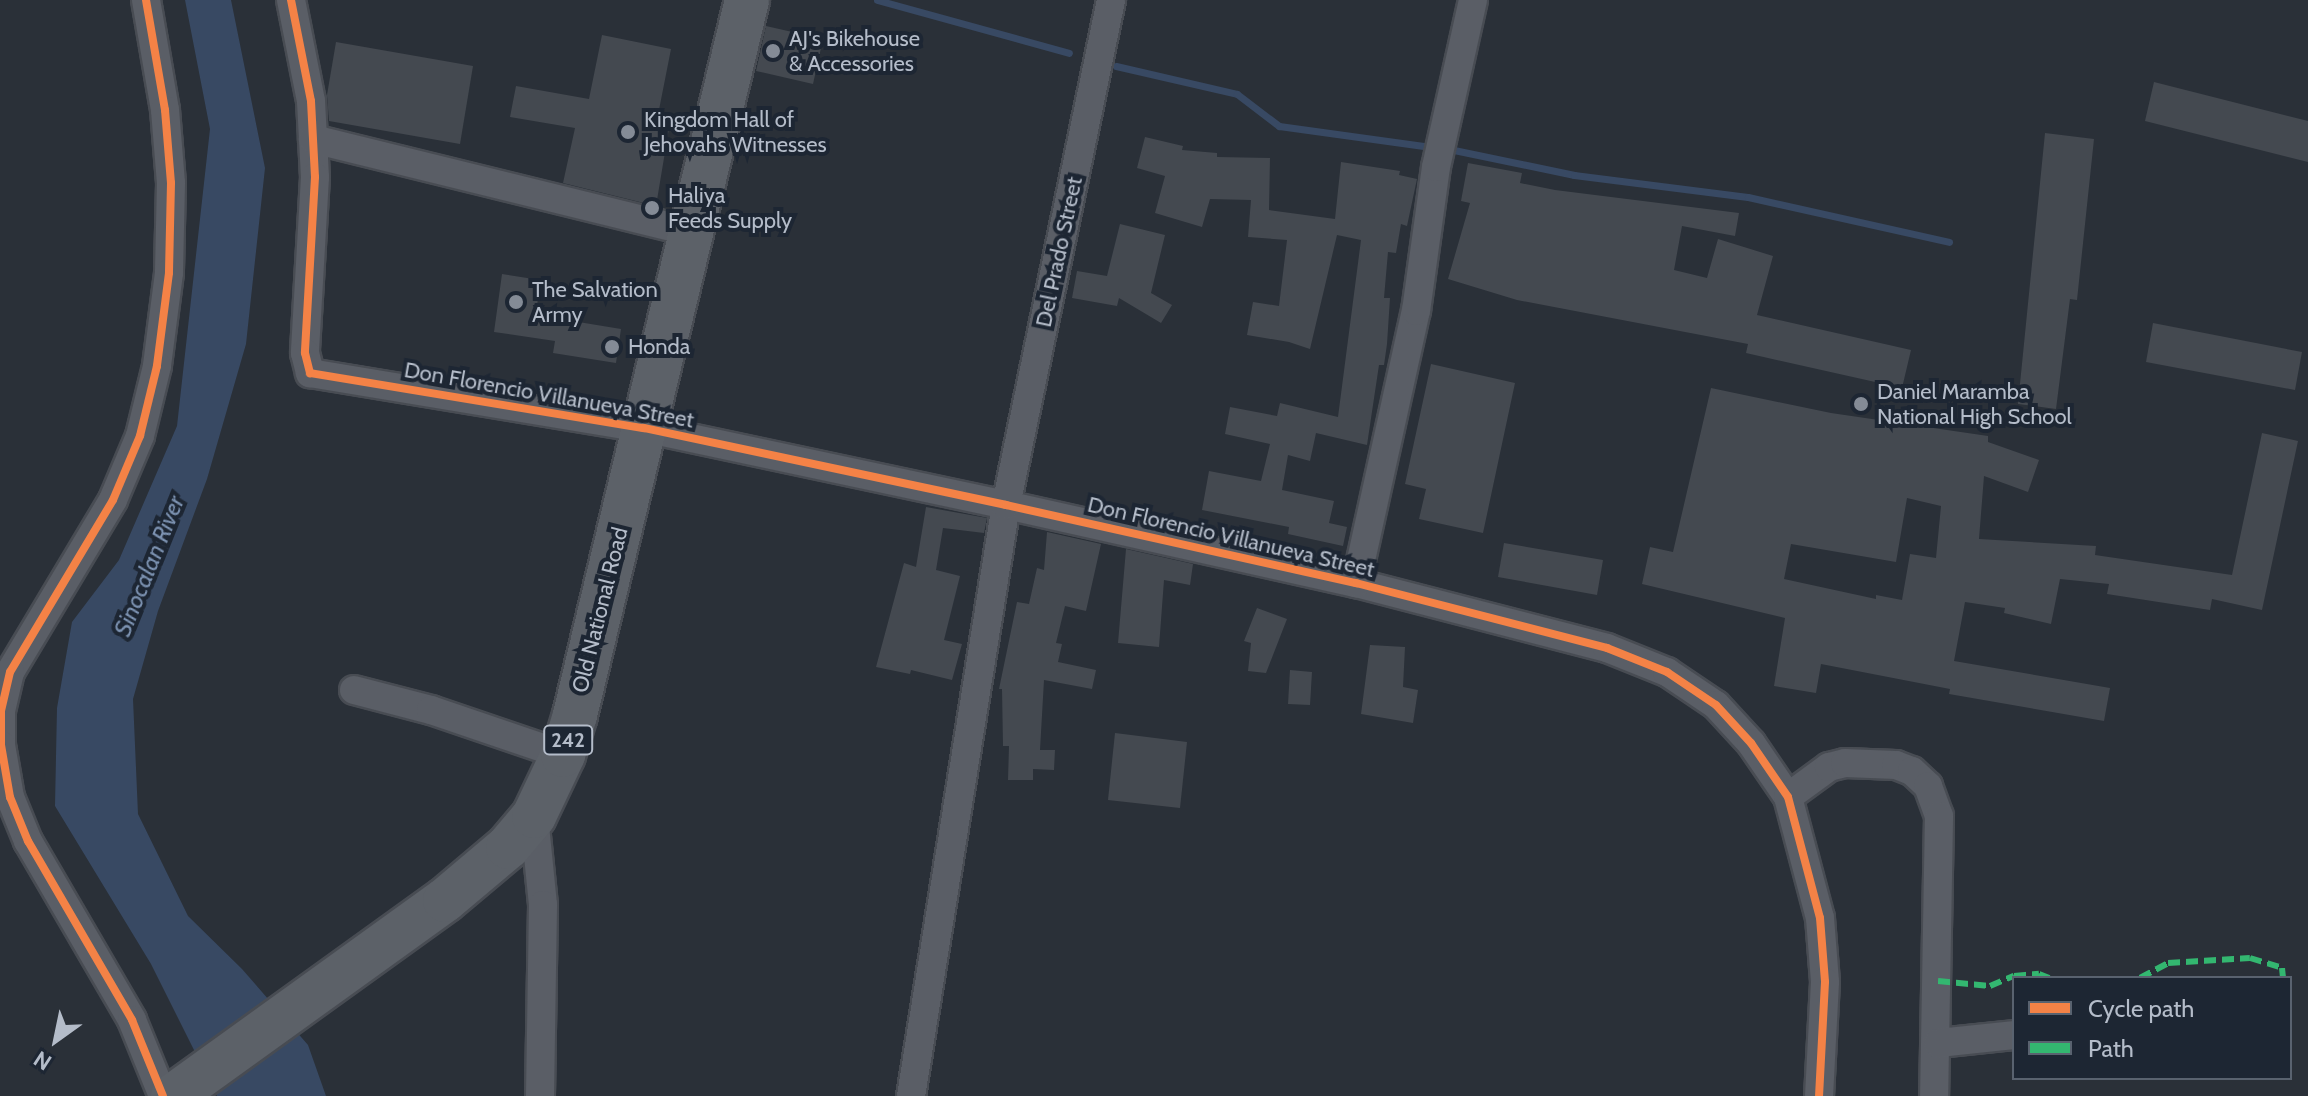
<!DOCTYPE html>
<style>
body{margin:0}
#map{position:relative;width:2308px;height:1096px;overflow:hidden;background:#2a3038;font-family:Cabin,sans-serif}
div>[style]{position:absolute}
.water>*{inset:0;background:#384963}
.stream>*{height:7px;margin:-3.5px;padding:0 3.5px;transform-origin:3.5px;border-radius:3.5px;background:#384963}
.building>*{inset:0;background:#444950}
.roads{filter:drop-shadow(2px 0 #484c53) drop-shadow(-2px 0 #484c53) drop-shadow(0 2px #484c53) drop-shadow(0 -2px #484c53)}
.street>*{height:28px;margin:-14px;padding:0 14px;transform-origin:14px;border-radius:14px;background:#5a5e66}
.primary>*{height:44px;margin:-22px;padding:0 22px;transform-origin:22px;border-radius:22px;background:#5c6168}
.quiet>*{height:6px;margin-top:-3px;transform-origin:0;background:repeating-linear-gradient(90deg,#33b770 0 12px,transparent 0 18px)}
.cycleway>*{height:8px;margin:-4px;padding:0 4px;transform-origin:4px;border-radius:4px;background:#f48246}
.dots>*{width:22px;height:22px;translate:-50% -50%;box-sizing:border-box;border:4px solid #1d2633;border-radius:50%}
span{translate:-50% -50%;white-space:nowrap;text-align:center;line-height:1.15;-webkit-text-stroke:8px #1d2633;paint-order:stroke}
.shield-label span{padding:2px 6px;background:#1d2633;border:2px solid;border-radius:6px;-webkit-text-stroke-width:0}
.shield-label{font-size:20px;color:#b4bcc9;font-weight:700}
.poi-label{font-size:22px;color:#b4bcc9}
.left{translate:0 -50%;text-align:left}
.street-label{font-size:22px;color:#b4bcc9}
.water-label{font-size:24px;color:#7c92b1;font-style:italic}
.legend{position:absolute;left:2012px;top:976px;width:280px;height:104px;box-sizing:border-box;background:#1d2633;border:2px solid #59626f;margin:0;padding:10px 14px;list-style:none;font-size:24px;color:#b4bcc9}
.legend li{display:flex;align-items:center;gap:16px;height:40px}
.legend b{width:40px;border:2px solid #59626f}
.north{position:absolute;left:16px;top:1000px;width:80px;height:80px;-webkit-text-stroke:6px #1d2633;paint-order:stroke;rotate:213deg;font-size:22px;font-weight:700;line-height:32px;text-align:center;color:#b4bcc9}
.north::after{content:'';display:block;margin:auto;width:28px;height:36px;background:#b4bcc9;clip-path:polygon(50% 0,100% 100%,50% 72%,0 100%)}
</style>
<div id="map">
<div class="water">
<i style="clip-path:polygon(185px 0,231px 0,265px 168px,246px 344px,207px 479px,158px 611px,133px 699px,138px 814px,188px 916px,242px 969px,308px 1045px,326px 1096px,217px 1096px,151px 964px,55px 806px,57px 708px,72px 622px,119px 560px,177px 426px,210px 129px)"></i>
</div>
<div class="stream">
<i style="left:877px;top:0;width:199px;rotate:15.4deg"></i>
<i style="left:1116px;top:66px;width:124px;rotate:13deg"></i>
<i style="left:1237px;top:94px;width:53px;rotate:37.3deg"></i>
<i style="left:1279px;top:126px;width:146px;rotate:7.9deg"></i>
<i style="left:1449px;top:149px;width:128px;rotate:11.7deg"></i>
<i style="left:1574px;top:175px;width:175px;rotate:7.2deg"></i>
<i style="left:1748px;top:197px;width:206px;rotate:12.6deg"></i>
</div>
<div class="building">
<i style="clip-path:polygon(766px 26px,823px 39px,813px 84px,756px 71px)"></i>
<i style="clip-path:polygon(602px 35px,671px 49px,657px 120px,670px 122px,656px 206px,563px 183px,575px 128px,510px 117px,516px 86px,589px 99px)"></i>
<i style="clip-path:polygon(336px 42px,473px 66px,460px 144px,329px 121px,327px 95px)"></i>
<i style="clip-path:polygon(2154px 82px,2308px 121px,2308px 162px,2145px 121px)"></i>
<i style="clip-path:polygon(2045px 133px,2094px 139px,2077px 300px,2070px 299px,2056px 409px,2018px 404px)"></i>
<i style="clip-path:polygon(1145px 137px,1183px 146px,1182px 150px,1217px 153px,1217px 157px,1270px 158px,1269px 210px,1335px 219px,1341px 162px,1400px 171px,1399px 175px,1417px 179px,1407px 226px,1401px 224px,1396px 253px,1388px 252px,1384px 298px,1390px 298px,1387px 344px,1384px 365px,1379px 365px,1367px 445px,1316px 433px,1310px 461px,1288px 455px,1282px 490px,1334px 501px,1329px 523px,1347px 527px,1343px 546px,1288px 534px,1289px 527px,1202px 510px,1209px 471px,1261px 481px,1270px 444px,1225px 434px,1230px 407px,1277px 416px,1280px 403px,1338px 417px,1361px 240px,1337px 235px,1310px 349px,1289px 342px,1247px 335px,1253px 302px,1279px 306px,1287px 240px,1248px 237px,1251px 200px,1210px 199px,1202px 227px,1155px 213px,1165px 176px,1137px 168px)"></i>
<i style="clip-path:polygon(1468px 163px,1522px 173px,1520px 183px,1555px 190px,1739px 213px,1735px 236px,1682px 226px,1674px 270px,1707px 278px,1718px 239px,1773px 256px,1757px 315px,1911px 350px,1902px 388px,1746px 353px,1748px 344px,1517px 300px,1448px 279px,1470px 203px,1461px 201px)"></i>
<i style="clip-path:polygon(1120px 224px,1165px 235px,1151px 293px,1172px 305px,1161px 323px,1119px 298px,1117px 306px,1072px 298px,1077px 271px,1107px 276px)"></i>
<i style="clip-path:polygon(502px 274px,540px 280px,536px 315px,621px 329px,616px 363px,553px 353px,555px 341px,494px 332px)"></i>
<i style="clip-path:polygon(2153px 323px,2302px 352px,2295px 390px,2146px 362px)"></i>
<i style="clip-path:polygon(1431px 364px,1515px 383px,1483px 533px,1419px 519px,1426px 489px,1405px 484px)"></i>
<i style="clip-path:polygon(evenodd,1711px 388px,1831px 413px,1988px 436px,1988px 442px,2039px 460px,2028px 492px,1984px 476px,1979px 539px,2096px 546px,2095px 555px,2232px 575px,2262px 433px,2298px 441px,2262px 610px,2212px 599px,2210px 610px,2107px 594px,2109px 584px,2060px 579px,2051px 624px,2004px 613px,2005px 608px,1965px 602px,1954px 661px,2110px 688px,2104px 721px,1949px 694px,1950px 689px,1821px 664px,1816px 693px,1774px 686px,1785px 618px,1642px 584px,1650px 547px,1673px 552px,1711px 388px,1907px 498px,1941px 506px,1936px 558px,1910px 554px,1902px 600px,1876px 595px,1876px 599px,1784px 579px,1791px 544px,1896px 562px,1907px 498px)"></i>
<i style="clip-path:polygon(926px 507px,987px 518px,984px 533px,943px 528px,936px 570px,960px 576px,944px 640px,962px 644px,952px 680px,911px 670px,910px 674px,876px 667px,904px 563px,916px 567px)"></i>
<i style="clip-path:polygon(1047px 532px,1101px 544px,1086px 611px,1065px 606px,1056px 643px,1062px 644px,1058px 662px,1096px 670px,1092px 689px,1044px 680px,1040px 750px,1055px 750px,1054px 770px,1033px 769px,1033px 780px,1008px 780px,1009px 746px,1003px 746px,1002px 689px,999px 689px,1017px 602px,1029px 604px,1037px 568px,1044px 570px)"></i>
<i style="clip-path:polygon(1504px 543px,1603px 560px,1597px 595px,1498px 577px)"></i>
<i style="clip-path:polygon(1126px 549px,1193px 564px,1190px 585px,1164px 580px,1159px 647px,1118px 643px)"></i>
<i style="clip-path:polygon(1257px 608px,1287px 619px,1266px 673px,1248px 671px,1251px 643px,1244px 641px)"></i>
<i style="clip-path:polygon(1370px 645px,1405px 647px,1403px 687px,1418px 690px,1413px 723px,1361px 714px)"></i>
<i style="clip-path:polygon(1290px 670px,1312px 672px,1310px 705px,1288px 704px)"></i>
<i style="clip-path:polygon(1115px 733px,1187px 742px,1180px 808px,1108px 800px)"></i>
</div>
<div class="roads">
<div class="street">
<i style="left:146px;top:0;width:112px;rotate:80.2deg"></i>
<i style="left:165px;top:110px;width:73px;rotate:85.3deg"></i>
<i style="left:171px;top:183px;width:90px;rotate:91.3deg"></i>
<i style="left:169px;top:273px;width:94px;rotate:97.4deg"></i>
<i style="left:157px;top:366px;width:72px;rotate:103.7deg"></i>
<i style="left:140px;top:436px;width:69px;rotate:112.9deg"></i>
<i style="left:113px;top:500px;width:200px;rotate:120.9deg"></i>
<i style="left:10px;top:672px;width:40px;rotate:103deg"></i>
<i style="left:1px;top:711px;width:34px;rotate:90deg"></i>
<i style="left:1px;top:745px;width:53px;rotate:80.2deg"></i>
<i style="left:10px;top:797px;width:48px;rotate:67.8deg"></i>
<i style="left:28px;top:841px;width:207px;rotate:59.8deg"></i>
<i style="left:132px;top:1020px;width:82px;rotate:67.8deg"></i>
<i style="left:291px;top:0;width:103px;rotate:78.8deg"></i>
<i style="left:311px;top:101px;width:76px;rotate:87deg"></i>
<i style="left:315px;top:177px;width:176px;rotate:93.3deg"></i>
<i style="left:305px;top:353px;width:21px;rotate:76deg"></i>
<i style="left:310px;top:373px;width:338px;rotate:9.4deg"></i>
<i style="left:644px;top:428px;width:370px;rotate:12deg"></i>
<i style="left:1006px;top:505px;width:359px;rotate:12.6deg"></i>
<i style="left:1356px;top:583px;width:259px;rotate:14.5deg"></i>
<i style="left:1607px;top:648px;width:65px;rotate:21.8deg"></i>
<i style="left:1667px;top:672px;width:59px;rotate:34deg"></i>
<i style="left:1716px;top:705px;width:52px;rotate:47.4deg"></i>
<i style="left:1751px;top:743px;width:65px;rotate:55.6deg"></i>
<i style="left:1788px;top:797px;width:125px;rotate:75.2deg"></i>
<i style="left:1820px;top:918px;width:64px;rotate:85.5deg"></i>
<i style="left:1825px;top:982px;width:114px;rotate:93deg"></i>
<i style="left:313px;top:139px;width:390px;rotate:13.8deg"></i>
<i style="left:1356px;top:583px;width:279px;rotate:-77.6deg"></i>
<i style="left:1416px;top:311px;width:145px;rotate:-82.1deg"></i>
<i style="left:1436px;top:167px;width:171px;rotate:-77.5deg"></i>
<i style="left:354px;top:690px;width:80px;rotate:14.6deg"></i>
<i style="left:431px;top:710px;width:139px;rotate:18.8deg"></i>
<i style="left:1788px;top:797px;width:51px;rotate:-36.2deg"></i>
<i style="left:1829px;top:767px;width:16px;rotate:-14deg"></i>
<i style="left:1845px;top:763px;width:51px;rotate:2.2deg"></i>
<i style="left:1896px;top:765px;width:17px;rotate:21deg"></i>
<i style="left:1912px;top:771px;width:22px;rotate:43deg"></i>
<i style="left:1928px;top:786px;width:32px;rotate:70deg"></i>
<i style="left:1939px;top:816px;width:280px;rotate:91deg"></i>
<i style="left:534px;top:816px;width:89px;rotate:84.2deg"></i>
<i style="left:543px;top:905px;width:191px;rotate:90.9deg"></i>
<i style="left:1938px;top:1043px;width:76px;rotate:-6deg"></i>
<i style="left:911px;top:1096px;width:599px;rotate:-80.87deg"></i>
<i style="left:1006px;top:505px;width:516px;rotate:-78.25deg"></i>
</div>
<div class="primary">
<i style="left:173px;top:1096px;width:335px;rotate:-35.8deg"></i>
<i style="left:445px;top:900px;width:82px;rotate:-40.1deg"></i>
<i style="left:508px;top:847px;width:40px;rotate:-50deg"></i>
<i style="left:534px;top:816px;width:68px;rotate:-64.6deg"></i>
<i style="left:563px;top:755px;width:42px;rotate:-73.3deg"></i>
<i style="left:575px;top:715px;width:735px;rotate:-76.47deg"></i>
</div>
</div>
<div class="quiet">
<i style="left:2140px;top:978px;width:32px;rotate:-28deg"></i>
<i style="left:2168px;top:963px;width:82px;rotate:-3.5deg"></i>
<i style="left:2250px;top:958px;width:34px;rotate:17deg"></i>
<i style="left:2282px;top:968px;width:10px;rotate:84deg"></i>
<i style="left:1938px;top:981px;width:52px;rotate:5.5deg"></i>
<i style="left:1990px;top:986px;width:26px;rotate:-23deg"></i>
<i style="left:2014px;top:976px;width:25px;rotate:-5deg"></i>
<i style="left:2039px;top:974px;width:11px;rotate:22deg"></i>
</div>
<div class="cycleway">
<i style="left:146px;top:0;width:112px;rotate:80.2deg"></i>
<i style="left:165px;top:110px;width:73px;rotate:85.3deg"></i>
<i style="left:171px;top:183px;width:90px;rotate:91.3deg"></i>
<i style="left:169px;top:273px;width:94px;rotate:97.4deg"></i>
<i style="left:157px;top:366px;width:72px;rotate:103.7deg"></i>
<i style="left:140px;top:436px;width:69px;rotate:112.9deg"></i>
<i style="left:113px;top:500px;width:200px;rotate:120.9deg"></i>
<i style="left:10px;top:672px;width:40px;rotate:103deg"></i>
<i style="left:1px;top:711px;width:34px;rotate:90deg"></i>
<i style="left:1px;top:745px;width:53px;rotate:80.2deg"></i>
<i style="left:10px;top:797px;width:48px;rotate:67.8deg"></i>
<i style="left:28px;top:841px;width:207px;rotate:59.8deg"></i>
<i style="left:132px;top:1020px;width:82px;rotate:67.8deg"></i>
<i style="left:291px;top:0;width:103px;rotate:78.8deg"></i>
<i style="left:311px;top:101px;width:76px;rotate:87deg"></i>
<i style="left:315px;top:177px;width:176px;rotate:93.3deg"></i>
<i style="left:305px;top:353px;width:21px;rotate:76deg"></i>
<i style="left:310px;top:373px;width:338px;rotate:9.4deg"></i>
<i style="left:644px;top:428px;width:370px;rotate:12deg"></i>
<i style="left:1006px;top:505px;width:359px;rotate:12.6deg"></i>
<i style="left:1356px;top:583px;width:259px;rotate:14.5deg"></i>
<i style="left:1607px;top:648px;width:65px;rotate:21.8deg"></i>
<i style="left:1667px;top:672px;width:59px;rotate:34deg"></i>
<i style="left:1716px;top:705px;width:52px;rotate:47.4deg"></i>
<i style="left:1751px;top:743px;width:65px;rotate:55.6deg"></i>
<i style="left:1788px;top:797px;width:125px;rotate:75.2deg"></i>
<i style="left:1820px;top:918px;width:64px;rotate:85.5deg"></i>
<i style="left:1825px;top:982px;width:114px;rotate:93deg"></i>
</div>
<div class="dots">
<i style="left:773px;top:51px;background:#848b96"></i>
<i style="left:628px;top:132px;background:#848b96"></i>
<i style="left:652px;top:208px;background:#848b96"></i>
<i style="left:516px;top:302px;background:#848b96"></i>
<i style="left:612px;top:347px;background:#848b96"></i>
<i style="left:1861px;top:404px;background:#848b96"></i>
</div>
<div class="shield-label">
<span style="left:568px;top:740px">242</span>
</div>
<div class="poi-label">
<span class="left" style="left:789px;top:51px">AJ's Bikehouse<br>&amp; Accessories</span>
<span class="left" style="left:644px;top:132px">Kingdom Hall of<br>Jehovahs Witnesses</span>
<span class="left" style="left:668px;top:208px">Haliya<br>Feeds Supply</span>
<span class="left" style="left:532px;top:302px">The Salvation<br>Army</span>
<span class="left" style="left:628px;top:347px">Honda</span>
<span class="left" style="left:1877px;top:404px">Daniel Maramba<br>National High School</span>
</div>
<div class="street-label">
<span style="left:1059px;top:252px;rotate:-78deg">Del Prado Street</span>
<span style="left:549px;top:395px;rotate:10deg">Don Florencio Villanueva Street</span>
<span style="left:1231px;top:537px;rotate:13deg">Don Florencio Villanueva Street</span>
<span style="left:600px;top:610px;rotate:-76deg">Old National Road</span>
</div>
<div class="water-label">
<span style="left:149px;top:566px;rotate:-68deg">Sinocalan River</span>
</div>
<ul class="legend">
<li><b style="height:10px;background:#f48246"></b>Cycle path</li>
<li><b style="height:10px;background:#33b770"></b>Path</li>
</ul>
<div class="north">N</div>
</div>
